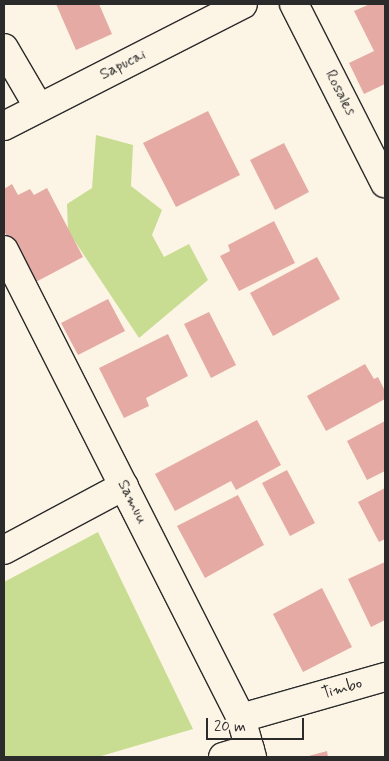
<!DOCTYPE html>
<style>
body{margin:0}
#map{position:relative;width:389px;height:761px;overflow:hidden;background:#fcf5e5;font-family:Mynerve,sans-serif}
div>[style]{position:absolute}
.green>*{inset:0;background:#c8dd92}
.building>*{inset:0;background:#e4aaa3}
.roads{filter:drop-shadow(1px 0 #2b2b2b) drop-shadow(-1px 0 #2b2b2b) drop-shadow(0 1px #2b2b2b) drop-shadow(0 -1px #2b2b2b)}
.street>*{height:28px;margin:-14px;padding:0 14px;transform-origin:14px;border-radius:14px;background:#fcf5e5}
span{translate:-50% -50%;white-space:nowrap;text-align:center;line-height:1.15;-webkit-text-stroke:4px #fcf5e5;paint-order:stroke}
.street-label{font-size:16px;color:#2b2b2b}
.frame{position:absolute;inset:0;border:5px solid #2b2b2b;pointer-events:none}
.scale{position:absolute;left:206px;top:718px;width:98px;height:22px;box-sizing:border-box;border:2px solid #2b2b2b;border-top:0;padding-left:6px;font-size:15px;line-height:18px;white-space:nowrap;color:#2b2b2b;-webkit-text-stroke:4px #fcf5e5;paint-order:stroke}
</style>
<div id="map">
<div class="green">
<i style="clip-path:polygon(96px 135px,133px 145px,131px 186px,162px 210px,152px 235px,164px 257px,189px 244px,208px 280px,139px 338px,68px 231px,67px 204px,92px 188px)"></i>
<i style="clip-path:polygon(98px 532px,193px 729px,98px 757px,4px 757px,4px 582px)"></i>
</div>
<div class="building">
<i style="clip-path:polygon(56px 4px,99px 4px,112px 34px,76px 50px)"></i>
<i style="clip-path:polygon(370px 4px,385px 4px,385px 84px,364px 94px,349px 63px,374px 51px,354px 11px)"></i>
<i style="clip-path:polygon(208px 111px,240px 175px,176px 207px,143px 143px)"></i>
<i style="clip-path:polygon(284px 143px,309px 192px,275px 210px,250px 160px)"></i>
<i style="clip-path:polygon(12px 184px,18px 195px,30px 189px,34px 195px,47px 188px,83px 257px,32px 284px,4px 231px,4px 189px)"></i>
<i style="clip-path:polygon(274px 221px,295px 263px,239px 291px,220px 256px,230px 251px,228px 245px)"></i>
<i style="clip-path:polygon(317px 257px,340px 299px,273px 336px,250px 293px)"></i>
<i style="clip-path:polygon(108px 299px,125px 331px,78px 355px,61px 323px)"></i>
<i style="clip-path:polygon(209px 312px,236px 365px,211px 378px,184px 324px)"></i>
<i style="clip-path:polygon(168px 334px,188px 376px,146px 398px,149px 406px,124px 418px,99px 368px)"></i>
<i style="clip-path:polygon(365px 364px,374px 379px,378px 377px,385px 391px,385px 399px,326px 431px,307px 396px)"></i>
<i style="clip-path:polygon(257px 420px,281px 465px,236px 490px,231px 481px,175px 511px,155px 474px)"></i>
<i style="clip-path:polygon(385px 421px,385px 471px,367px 480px,347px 441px)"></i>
<i style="clip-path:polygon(287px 470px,315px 523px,290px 536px,262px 483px)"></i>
<i style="clip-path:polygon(385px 488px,385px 539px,379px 542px,358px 502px)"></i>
<i style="clip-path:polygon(238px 495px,264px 545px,205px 578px,177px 526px)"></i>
<i style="clip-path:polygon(385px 562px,385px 620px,371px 627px,348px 579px)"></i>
<i style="clip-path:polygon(322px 588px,352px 647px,303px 672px,273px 614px)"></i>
<i style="clip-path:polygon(327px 751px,328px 757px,305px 757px)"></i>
</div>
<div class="roads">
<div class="street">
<i style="left:294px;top:4px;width:201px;rotate:63.1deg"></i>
<i style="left:4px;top:48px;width:69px;rotate:59.7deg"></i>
<i style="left:4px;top:126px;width:268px;rotate:-27deg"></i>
<i style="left:4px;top:250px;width:525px;rotate:63.14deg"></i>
<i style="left:241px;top:718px;width:41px;rotate:74.2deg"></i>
<i style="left:4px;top:550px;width:136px;rotate:-28.1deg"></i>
<i style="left:241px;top:718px;width:150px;rotate:-15.9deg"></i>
<i style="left:223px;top:757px;width:28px;rotate:-17deg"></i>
</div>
</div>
<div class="street-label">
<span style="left:123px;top:65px;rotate:-27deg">Sapucai</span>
<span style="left:340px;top:93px;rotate:63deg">Rosales</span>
<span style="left:132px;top:502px;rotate:63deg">Samuu</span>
<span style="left:342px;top:689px;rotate:-16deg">Timbo</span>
</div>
<div class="frame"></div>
<div class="scale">20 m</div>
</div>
